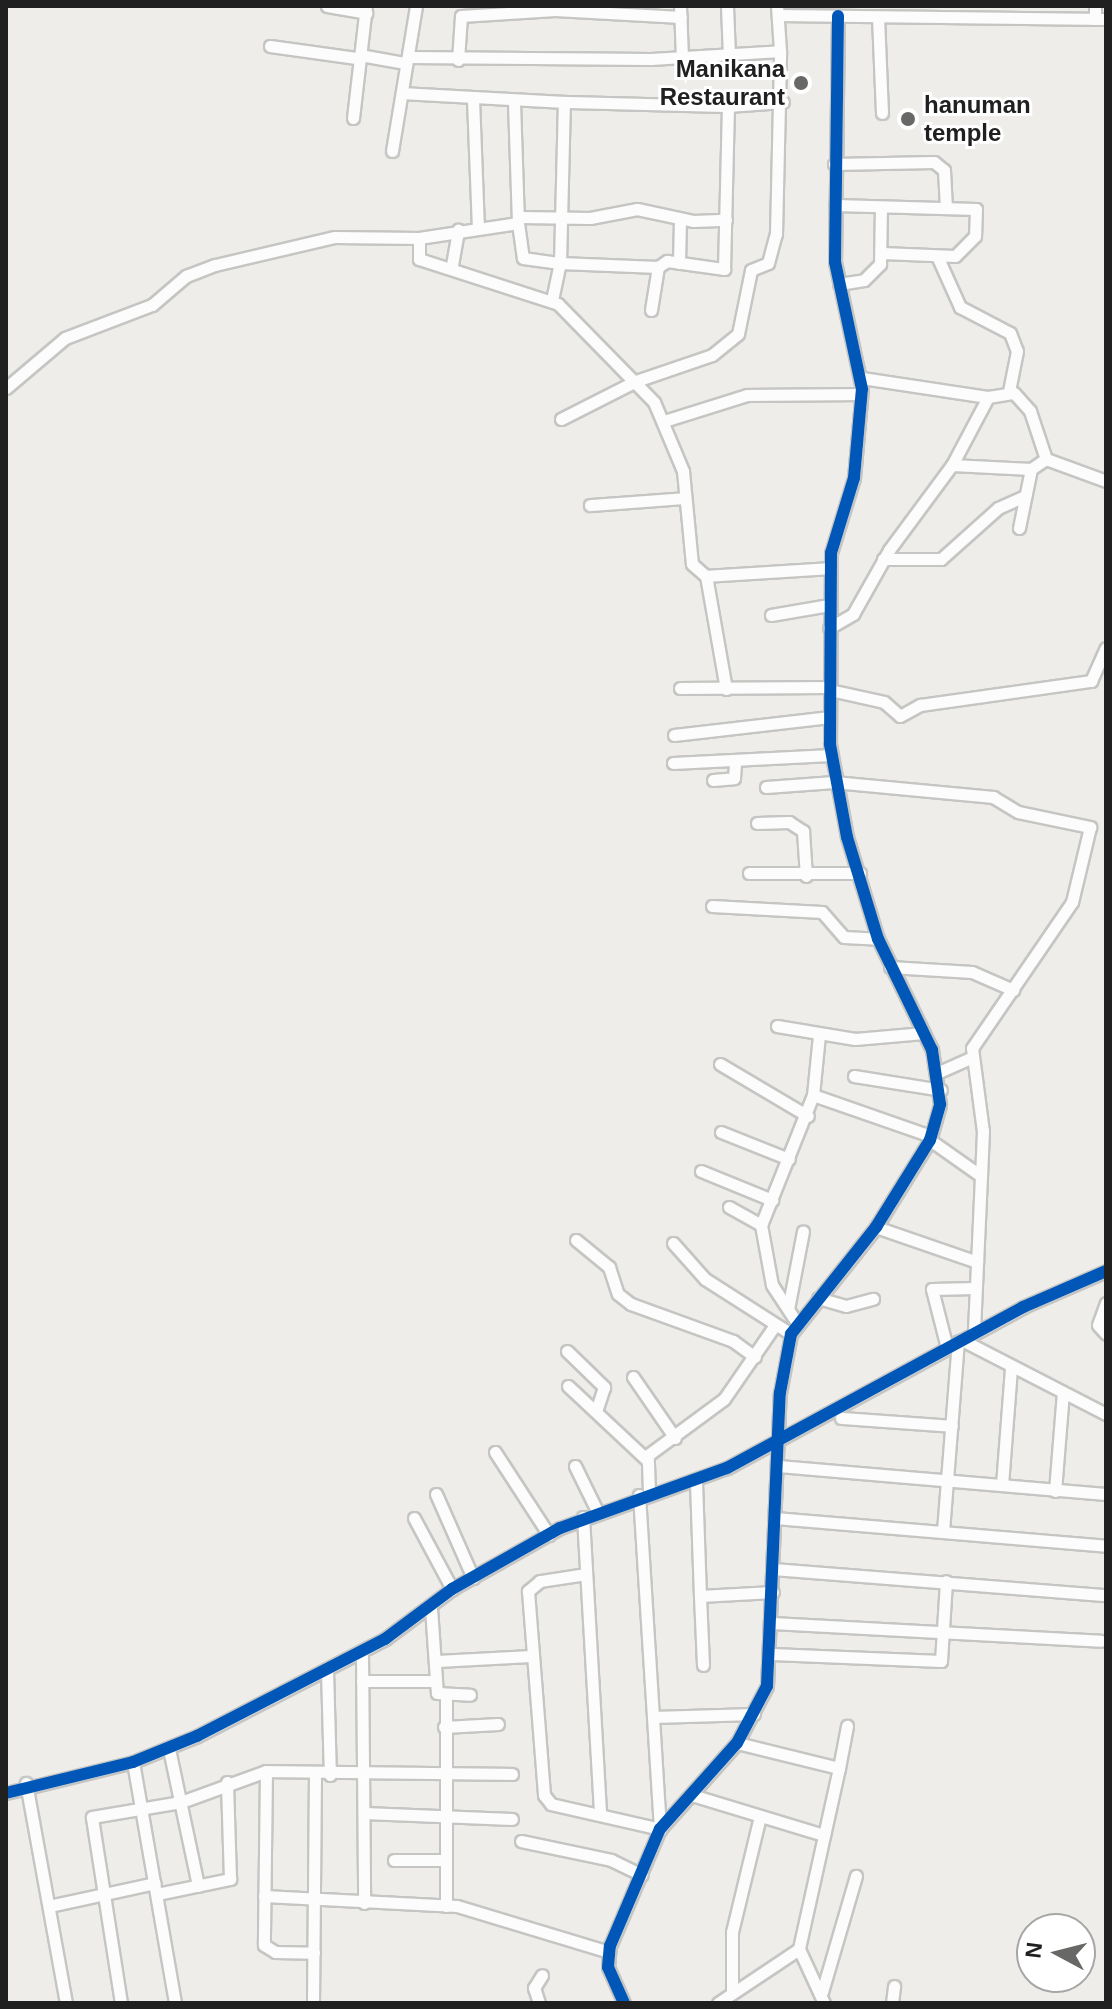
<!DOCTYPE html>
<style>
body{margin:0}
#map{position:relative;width:1112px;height:2009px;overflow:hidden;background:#eeede9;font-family:Helvetica,sans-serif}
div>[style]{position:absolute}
.roads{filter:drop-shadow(2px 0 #c5c5c3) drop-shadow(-2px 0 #c5c5c3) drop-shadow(0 2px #c5c5c3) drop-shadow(0 -2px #c5c5c3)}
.street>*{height:11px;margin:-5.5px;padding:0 5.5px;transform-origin:5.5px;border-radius:5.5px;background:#fcfcfc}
.cycleway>*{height:12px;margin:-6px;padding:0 6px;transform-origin:6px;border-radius:6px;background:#0057b8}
.dots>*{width:22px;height:22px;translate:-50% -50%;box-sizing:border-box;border:4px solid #fff;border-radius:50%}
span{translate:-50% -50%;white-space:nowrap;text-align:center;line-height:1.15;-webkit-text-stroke:6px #fff;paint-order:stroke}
.poi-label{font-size:24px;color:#202020;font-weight:700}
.right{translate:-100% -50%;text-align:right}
.left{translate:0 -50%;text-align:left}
.frame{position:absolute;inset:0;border:8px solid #202020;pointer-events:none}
.north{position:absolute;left:1016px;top:1913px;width:80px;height:80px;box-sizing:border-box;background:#fff;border:2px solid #a6a6a6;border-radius:50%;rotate:277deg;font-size:22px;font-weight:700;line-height:32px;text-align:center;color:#202020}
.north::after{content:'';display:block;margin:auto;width:28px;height:36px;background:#686866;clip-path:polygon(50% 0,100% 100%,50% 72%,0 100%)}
</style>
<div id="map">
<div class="roads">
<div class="street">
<i style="left:327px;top:6px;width:40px;rotate:10deg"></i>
<i style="left:680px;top:6px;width:52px;rotate:87.8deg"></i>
<i style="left:727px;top:6px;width:49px;rotate:87.7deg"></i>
<i style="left:1095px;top:6px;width:13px;rotate:90deg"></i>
<i style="left:778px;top:15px;width:328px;rotate:0.7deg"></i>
<i style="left:878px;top:17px;width:96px;rotate:87.6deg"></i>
<i style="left:270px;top:46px;width:87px;rotate:7.9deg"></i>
<i style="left:360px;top:55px;width:46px;rotate:10.1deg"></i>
<i style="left:409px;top:57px;width:242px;rotate:0.5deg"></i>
<i style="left:651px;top:59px;width:129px;rotate:-3.5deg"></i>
<i style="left:780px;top:51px;width:45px;rotate:-93.8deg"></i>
<i style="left:458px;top:60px;width:44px;rotate:-86.1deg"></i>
<i style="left:461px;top:16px;width:94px;rotate:-3.7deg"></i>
<i style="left:555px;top:10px;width:126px;rotate:3.2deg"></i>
<i style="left:402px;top:93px;width:162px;rotate:3.2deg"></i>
<i style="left:473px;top:99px;width:128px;rotate:87.8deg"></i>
<i style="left:353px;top:118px;width:113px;rotate:-83.4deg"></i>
<i style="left:392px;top:151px;width:147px;rotate:-80.6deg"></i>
<i style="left:834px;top:164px;width:100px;rotate:-1.1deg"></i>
<i style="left:934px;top:162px;width:13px;rotate:39deg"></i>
<i style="left:944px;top:170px;width:36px;rotate:87deg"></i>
<i style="left:835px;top:205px;width:141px;rotate:1.6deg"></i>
<i style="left:976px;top:209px;width:27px;rotate:92deg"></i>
<i style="left:975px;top:236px;width:28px;rotate:135deg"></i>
<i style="left:955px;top:256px;width:73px;rotate:-177.6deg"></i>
<i style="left:519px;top:217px;width:71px;rotate:0.8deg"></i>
<i style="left:590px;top:218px;width:48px;rotate:-10.8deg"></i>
<i style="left:637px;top:209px;width:57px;rotate:12.1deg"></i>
<i style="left:693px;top:221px;width:33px;rotate:-2deg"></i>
<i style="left:518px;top:223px;width:35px;rotate:82deg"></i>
<i style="left:523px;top:258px;width:37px;rotate:8deg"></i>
<i style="left:560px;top:263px;width:161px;rotate:-88.6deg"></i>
<i style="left:564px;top:102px;width:164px;rotate:1.4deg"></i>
<i style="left:419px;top:238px;width:21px;rotate:90deg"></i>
<i style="left:419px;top:259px;width:146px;rotate:17.9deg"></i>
<i style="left:558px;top:304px;width:137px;rotate:45.6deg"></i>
<i style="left:654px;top:402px;width:75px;rotate:67.2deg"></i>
<i style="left:683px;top:471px;width:93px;rotate:84.5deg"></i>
<i style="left:692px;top:564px;width:18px;rotate:41deg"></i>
<i style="left:938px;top:258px;width:54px;rotate:65.8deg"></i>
<i style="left:960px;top:307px;width:56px;rotate:27.5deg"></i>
<i style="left:1010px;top:333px;width:19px;rotate:69deg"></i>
<i style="left:1017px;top:351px;width:41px;rotate:101.3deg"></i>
<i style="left:679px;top:263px;width:44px;rotate:-88.7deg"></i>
<i style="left:452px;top:265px;width:36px;rotate:-80deg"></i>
<i style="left:839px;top:284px;width:25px;rotate:-9deg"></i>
<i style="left:864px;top:280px;width:23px;rotate:-45deg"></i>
<i style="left:880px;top:264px;width:57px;rotate:-89deg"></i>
<i style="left:552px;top:300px;width:38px;rotate:-78deg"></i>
<i style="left:560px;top:263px;width:98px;rotate:2.3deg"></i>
<i style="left:658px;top:267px;width:11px;rotate:-34deg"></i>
<i style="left:667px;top:261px;width:58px;rotate:8deg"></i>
<i style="left:724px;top:269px;width:163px;rotate:-88.6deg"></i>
<i style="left:728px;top:106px;width:55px;rotate:-4.2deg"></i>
<i style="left:651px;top:310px;width:44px;rotate:-80.8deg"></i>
<i style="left:862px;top:378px;width:127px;rotate:8.6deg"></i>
<i style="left:988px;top:397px;width:26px;rotate:-9deg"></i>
<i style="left:1014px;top:393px;width:24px;rotate:48deg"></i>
<i style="left:1030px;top:411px;width:51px;rotate:71.6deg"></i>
<i style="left:6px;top:388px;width:77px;rotate:-40.3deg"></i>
<i style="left:65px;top:338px;width:93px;rotate:-20.8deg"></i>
<i style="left:152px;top:305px;width:45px;rotate:-40.5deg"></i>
<i style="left:186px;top:276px;width:31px;rotate:-21deg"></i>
<i style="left:215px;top:265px;width:122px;rotate:-13.2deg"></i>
<i style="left:334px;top:237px;width:85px;rotate:0.7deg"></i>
<i style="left:419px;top:238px;width:100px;rotate:-8.6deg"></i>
<i style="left:518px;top:223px;width:121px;rotate:-91.9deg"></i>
<i style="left:561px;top:419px;width:84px;rotate:-26.9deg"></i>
<i style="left:636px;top:381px;width:80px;rotate:-18.9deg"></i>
<i style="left:712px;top:355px;width:33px;rotate:-39deg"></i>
<i style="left:738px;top:334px;width:65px;rotate:-78.5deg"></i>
<i style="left:751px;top:270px;width:18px;rotate:-22deg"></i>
<i style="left:768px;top:263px;width:30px;rotate:-75deg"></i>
<i style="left:776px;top:234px;width:183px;rotate:-88.7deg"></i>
<i style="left:664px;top:421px;width:87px;rotate:-17.4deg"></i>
<i style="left:747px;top:395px;width:114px;rotate:-0.5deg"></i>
<i style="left:952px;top:465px;width:79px;rotate:2.9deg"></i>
<i style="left:590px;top:505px;width:95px;rotate:-4.2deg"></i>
<i style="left:1019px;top:528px;width:60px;rotate:-78.5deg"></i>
<i style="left:1031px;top:469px;width:18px;rotate:-34deg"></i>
<i style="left:1046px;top:459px;width:64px;rotate:20.1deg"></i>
<i style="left:883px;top:559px;width:58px"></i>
<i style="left:941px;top:559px;width:76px;rotate:-41.8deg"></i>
<i style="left:998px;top:508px;width:30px;rotate:-24deg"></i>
<i style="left:771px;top:615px;width:59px;rotate:-9.8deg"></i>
<i style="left:829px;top:628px;width:28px;rotate:-30deg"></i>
<i style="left:853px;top:614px;width:73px;rotate:-60.6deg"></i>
<i style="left:889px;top:550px;width:106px;rotate:-53.5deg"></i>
<i style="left:952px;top:465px;width:77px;rotate:-62.1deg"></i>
<i style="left:680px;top:688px;width:150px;rotate:-0.4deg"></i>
<i style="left:726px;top:689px;width:115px;rotate:-100deg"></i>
<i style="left:706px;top:576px;width:124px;rotate:-3.7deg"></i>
<i style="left:830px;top:690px;width:55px;rotate:12.5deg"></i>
<i style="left:884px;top:702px;width:21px;rotate:41deg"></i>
<i style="left:900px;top:716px;width:23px;rotate:-29deg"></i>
<i style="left:920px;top:705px;width:173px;rotate:-8deg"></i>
<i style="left:1091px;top:681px;width:36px;rotate:-66deg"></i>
<i style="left:674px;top:735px;width:157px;rotate:-6.6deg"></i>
<i style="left:673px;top:763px;width:158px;rotate:-2.9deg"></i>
<i style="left:713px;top:780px;width:21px;rotate:-5deg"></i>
<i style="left:734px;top:778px;width:15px;rotate:-86deg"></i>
<i style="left:766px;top:787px;width:68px;rotate:-4.2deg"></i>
<i style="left:834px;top:782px;width:160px;rotate:5.4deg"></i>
<i style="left:993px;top:797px;width:29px;rotate:31deg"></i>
<i style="left:1018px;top:812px;width:74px;rotate:11.8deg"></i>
<i style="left:1090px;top:827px;width:77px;rotate:103.5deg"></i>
<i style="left:1072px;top:902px;width:177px;rotate:124.4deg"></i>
<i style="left:972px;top:1048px;width:84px;rotate:82.5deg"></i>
<i style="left:983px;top:1131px;width:45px;rotate:92.5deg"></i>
<i style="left:757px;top:823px;width:32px;rotate:-2deg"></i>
<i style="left:789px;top:822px;width:17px;rotate:33deg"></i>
<i style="left:803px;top:831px;width:45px;rotate:86.2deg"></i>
<i style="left:749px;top:873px;width:111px"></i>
<i style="left:712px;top:906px;width:110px;rotate:3.1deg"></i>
<i style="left:822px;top:912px;width:33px;rotate:49deg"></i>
<i style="left:844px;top:937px;width:34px;rotate:3deg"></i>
<i style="left:890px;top:967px;width:82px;rotate:3.5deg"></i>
<i style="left:972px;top:972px;width:45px;rotate:23.7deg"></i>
<i style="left:777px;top:1026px;width:79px;rotate:9.5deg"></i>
<i style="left:855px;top:1039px;width:69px;rotate:-5deg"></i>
<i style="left:819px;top:1035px;width:60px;rotate:95.7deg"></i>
<i style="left:813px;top:1095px;width:125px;rotate:19.2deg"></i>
<i style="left:720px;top:1064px;width:102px;rotate:30.6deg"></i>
<i style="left:939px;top:1072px;width:35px;rotate:-24deg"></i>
<i style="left:854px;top:1076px;width:88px;rotate:9.1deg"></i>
<i style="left:721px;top:1132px;width:73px;rotate:21.7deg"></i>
<i style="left:930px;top:1140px;width:62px;rotate:35.2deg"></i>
<i style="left:981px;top:1176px;width:157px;rotate:92.6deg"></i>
<i style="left:701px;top:1171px;width:77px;rotate:22.2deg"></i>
<i style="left:729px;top:1207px;width:37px;rotate:29deg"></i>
<i style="left:876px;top:1227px;width:107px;rotate:19.1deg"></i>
<i style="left:576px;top:1240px;width:43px;rotate:39.3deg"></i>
<i style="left:609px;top:1267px;width:28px;rotate:72deg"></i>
<i style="left:618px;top:1294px;width:16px;rotate:38deg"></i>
<i style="left:631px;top:1304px;width:109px;rotate:19.9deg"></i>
<i style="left:733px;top:1341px;width:27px;rotate:36deg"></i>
<i style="left:673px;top:1243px;width:48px;rotate:48.4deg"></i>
<i style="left:705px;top:1279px;width:102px;rotate:32.6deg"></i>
<i style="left:818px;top:1298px;width:29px;rotate:16deg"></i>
<i style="left:846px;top:1306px;width:28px;rotate:-15deg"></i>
<i style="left:1106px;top:1303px;width:23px;rotate:110deg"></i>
<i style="left:1098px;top:1325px;width:12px;rotate:48deg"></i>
<i style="left:788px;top:1309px;width:79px;rotate:-79.1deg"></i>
<i style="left:797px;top:1323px;width:45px;rotate:-123.3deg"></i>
<i style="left:772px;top:1285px;width:61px;rotate:-100.4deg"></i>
<i style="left:761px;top:1225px;width:140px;rotate:-68.2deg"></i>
<i style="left:962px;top:1340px;width:162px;rotate:27.2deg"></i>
<i style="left:947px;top:1348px;width:61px;rotate:-104.3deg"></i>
<i style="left:932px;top:1289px;width:43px;rotate:-1.3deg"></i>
<i style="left:567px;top:1351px;width:52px;rotate:44.2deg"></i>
<i style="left:604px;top:1387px;width:25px;rotate:108deg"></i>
<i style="left:633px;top:1377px;width:74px;rotate:55.5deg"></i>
<i style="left:568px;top:1386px;width:107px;rotate:43.1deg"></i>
<i style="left:841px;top:1418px;width:111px;rotate:4.1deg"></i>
<i style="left:495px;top:1452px;width:99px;rotate:57deg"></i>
<i style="left:575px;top:1466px;width:50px;rotate:63.9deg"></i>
<i style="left:778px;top:1466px;width:329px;rotate:4.9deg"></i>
<i style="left:696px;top:1482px;width:114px;rotate:88deg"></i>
<i style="left:700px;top:1596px;width:73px;rotate:-3.1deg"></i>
<i style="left:1002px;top:1485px;width:118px;rotate:-85.6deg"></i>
<i style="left:1055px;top:1491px;width:99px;rotate:-85.4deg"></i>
<i style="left:649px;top:1492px;width:37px;rotate:-92deg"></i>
<i style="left:648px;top:1455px;width:94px;rotate:-36.4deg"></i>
<i style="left:724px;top:1399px;width:90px;rotate:-55.4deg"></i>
<i style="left:436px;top:1494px;width:92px;rotate:66.2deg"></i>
<i style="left:639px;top:1495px;width:335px;rotate:86.4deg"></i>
<i style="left:583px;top:1517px;width:298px;rotate:86.7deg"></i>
<i style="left:414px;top:1518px;width:81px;rotate:61.8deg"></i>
<i style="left:775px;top:1518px;width:332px;rotate:4.8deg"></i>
<i style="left:943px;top:1531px;width:190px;rotate:-85.5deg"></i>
<i style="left:773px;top:1569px;width:334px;rotate:4.5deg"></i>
<i style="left:586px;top:1574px;width:47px;rotate:171.3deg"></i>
<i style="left:540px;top:1581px;width:16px;rotate:140deg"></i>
<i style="left:528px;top:1591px;width:205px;rotate:85.5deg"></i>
<i style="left:544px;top:1795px;width:11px;rotate:52deg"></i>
<i style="left:551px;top:1804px;width:112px;rotate:12.9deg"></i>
<i style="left:700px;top:1596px;width:69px;rotate:87.5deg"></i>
<i style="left:431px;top:1608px;width:85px;rotate:86deg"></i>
<i style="left:437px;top:1693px;width:33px;rotate:3deg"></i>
<i style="left:772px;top:1623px;width:329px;rotate:3.1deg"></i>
<i style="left:362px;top:1652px;width:251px;rotate:89.5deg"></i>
<i style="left:772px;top:1654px;width:169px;rotate:2.4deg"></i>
<i style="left:941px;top:1661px;width:80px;rotate:-86.4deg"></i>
<i style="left:437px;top:1661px;width:94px;rotate:-3deg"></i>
<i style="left:327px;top:1670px;width:105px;rotate:88.4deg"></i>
<i style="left:362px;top:1681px;width:74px"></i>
<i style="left:653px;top:1717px;width:101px;rotate:-1.7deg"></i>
<i style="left:444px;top:1727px;width:54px;rotate:-3.2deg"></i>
<i style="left:737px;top:1743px;width:105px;rotate:13.8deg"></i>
<i style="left:839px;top:1768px;width:185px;rotate:102.5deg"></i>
<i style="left:799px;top:1949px;width:60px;rotate:65.2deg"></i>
<i style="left:169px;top:1749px;width:140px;rotate:78deg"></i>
<i style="left:133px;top:1762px;width:245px;rotate:80.1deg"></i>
<i style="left:839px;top:1768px;width:43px;rotate:-79.2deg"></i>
<i style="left:266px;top:1771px;width:174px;rotate:90.7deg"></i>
<i style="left:264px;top:1945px;width:13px;rotate:32deg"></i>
<i style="left:275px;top:1952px;width:39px;rotate:1deg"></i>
<i style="left:26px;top:1783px;width:224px;rotate:79.7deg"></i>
<i style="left:6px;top:1793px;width:131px;rotate:-13.7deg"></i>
<i style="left:133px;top:1762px;width:69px;rotate:-22.1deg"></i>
<i style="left:197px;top:1736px;width:212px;rotate:-27.3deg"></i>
<i style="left:385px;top:1639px;width:84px;rotate:-36.7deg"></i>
<i style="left:452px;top:1589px;width:124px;rotate:-29.5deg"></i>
<i style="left:560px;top:1528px;width:177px;rotate:-19.8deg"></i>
<i style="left:727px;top:1468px;width:337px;rotate:-28.5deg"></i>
<i style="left:1023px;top:1307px;width:90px;rotate:-23.4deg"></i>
<i style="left:692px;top:1795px;width:138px;rotate:16.9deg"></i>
<i style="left:364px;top:1813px;width:148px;rotate:2.3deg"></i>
<i style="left:521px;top:1841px;width:92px;rotate:11.9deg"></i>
<i style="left:611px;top:1860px;width:34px;rotate:26deg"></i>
<i style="left:394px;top:1860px;width:52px"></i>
<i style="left:157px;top:1894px;width:75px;rotate:-11.6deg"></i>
<i style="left:230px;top:1879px;width:97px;rotate:-91.8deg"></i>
<i style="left:264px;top:1896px;width:193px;rotate:3deg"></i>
<i style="left:457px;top:1906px;width:159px;rotate:16.8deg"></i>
<i style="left:49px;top:1906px;width:108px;rotate:-12.2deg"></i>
<i style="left:446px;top:1906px;width:210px;rotate:-90deg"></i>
<i style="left:822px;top:1992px;width:121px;rotate:-73.7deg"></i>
<i style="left:732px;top:1993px;width:61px;rotate:-90deg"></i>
<i style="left:732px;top:1932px;width:119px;rotate:-76.4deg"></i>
<i style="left:121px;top:2003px;width:188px;rotate:-98.9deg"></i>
<i style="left:92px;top:1817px;width:90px;rotate:-9.6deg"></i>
<i style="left:181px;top:1802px;width:90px;rotate:-20deg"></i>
<i style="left:266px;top:1771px;width:246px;rotate:0.7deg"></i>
<i style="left:313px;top:2003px;width:231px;rotate:-89.5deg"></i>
<i style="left:539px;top:2003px;width:16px;rotate:-108deg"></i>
<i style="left:534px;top:1988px;width:15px;rotate:-58deg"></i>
<i style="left:624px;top:2003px;width:39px;rotate:-114deg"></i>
<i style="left:608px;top:1967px;width:21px;rotate:-85deg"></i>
<i style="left:610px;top:1946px;width:127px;rotate:-66.9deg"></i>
<i style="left:660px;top:1829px;width:115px;rotate:-48.2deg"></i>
<i style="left:737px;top:1743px;width:64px;rotate:-62.2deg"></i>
<i style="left:767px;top:1686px;width:293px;rotate:-87.5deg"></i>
<i style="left:780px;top:1393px;width:60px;rotate:-79.4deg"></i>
<i style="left:791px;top:1334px;width:137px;rotate:-51.5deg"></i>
<i style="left:876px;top:1227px;width:102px;rotate:-58.2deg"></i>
<i style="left:930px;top:1140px;width:37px;rotate:-74deg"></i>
<i style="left:940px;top:1104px;width:55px;rotate:-98.4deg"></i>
<i style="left:932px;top:1050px;width:123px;rotate:-115.9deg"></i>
<i style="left:878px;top:939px;width:107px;rotate:-106.9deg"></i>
<i style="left:847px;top:837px;width:95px;rotate:-100.4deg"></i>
<i style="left:830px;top:744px;width:191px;rotate:-89.7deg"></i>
<i style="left:831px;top:553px;width:78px;rotate:-73deg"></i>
<i style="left:854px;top:478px;width:89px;rotate:-84.9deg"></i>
<i style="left:862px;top:389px;width:130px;rotate:-102deg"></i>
<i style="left:835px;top:262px;width:246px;rotate:-89.3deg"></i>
<i style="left:718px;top:2003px;width:97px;rotate:-33.7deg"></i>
<i style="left:892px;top:2003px;width:17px;rotate:-83deg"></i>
</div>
</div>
<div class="cycleway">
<i style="left:6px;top:1793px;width:131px;rotate:-13.7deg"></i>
<i style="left:133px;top:1762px;width:69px;rotate:-22.1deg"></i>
<i style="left:197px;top:1736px;width:212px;rotate:-27.3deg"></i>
<i style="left:385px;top:1639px;width:84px;rotate:-36.7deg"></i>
<i style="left:452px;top:1589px;width:124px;rotate:-29.5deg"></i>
<i style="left:560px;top:1528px;width:177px;rotate:-19.8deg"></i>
<i style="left:727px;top:1468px;width:337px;rotate:-28.5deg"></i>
<i style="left:1023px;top:1307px;width:90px;rotate:-23.4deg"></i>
<i style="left:624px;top:2003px;width:39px;rotate:-114deg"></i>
<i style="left:608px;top:1967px;width:21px;rotate:-85deg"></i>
<i style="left:610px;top:1946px;width:127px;rotate:-66.9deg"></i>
<i style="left:660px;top:1829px;width:115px;rotate:-48.2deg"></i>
<i style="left:737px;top:1743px;width:64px;rotate:-62.2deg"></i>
<i style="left:767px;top:1686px;width:293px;rotate:-87.5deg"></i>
<i style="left:780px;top:1393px;width:60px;rotate:-79.4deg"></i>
<i style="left:791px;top:1334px;width:137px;rotate:-51.5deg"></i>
<i style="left:876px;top:1227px;width:102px;rotate:-58.2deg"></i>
<i style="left:930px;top:1140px;width:37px;rotate:-74deg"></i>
<i style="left:940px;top:1104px;width:55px;rotate:-98.4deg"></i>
<i style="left:932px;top:1050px;width:123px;rotate:-115.9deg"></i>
<i style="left:878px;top:939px;width:107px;rotate:-106.9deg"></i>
<i style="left:847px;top:837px;width:95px;rotate:-100.4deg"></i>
<i style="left:830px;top:744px;width:191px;rotate:-89.7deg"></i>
<i style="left:831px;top:553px;width:78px;rotate:-73deg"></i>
<i style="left:854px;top:478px;width:89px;rotate:-84.9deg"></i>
<i style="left:862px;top:389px;width:130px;rotate:-102deg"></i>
<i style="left:835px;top:262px;width:246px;rotate:-89.3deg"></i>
</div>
<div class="dots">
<i style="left:801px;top:83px;background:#686866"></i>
<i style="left:908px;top:119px;background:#686866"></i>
</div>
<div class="poi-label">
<span class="right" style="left:785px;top:83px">Manikana<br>Restaurant</span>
<span class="left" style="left:924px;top:119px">hanuman<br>temple</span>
</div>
<div class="frame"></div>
<div class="north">N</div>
</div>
